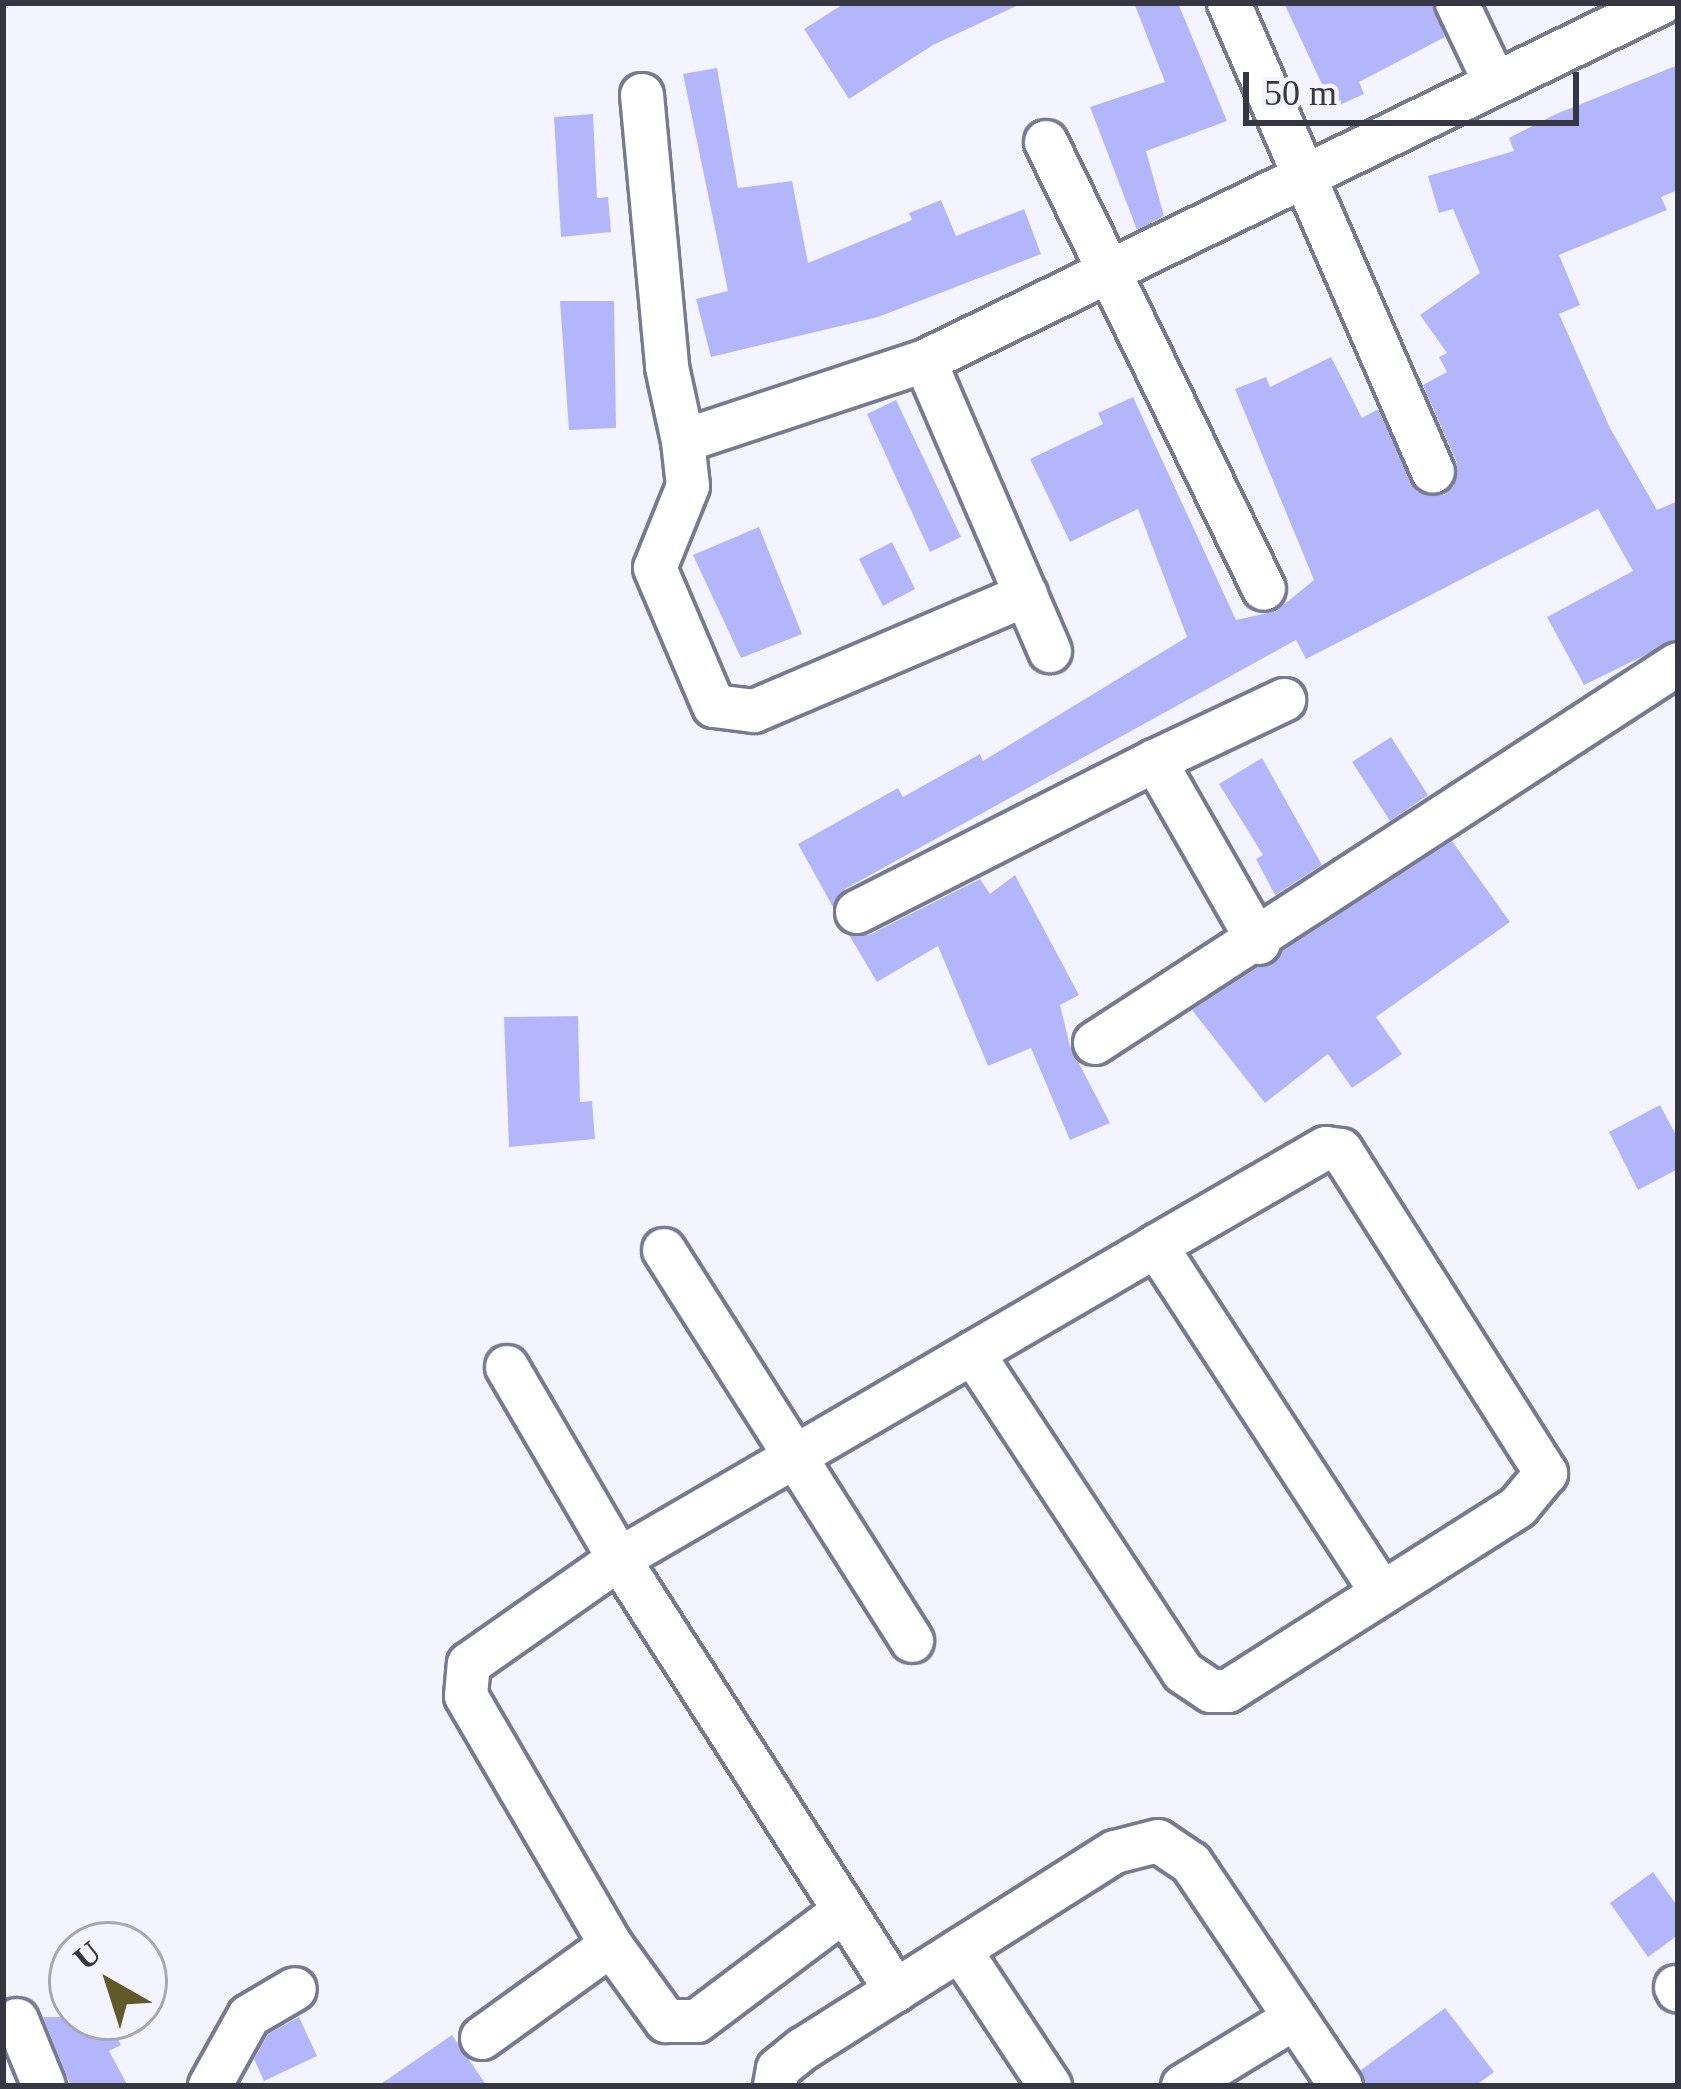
<!DOCTYPE html>
<style>
body{margin:0}
#map{position:relative;width:1681px;height:2089px;overflow:hidden;background:#f3f4ff;font-family:Georgia,serif}
div>[style]{position:absolute}
.building>*{inset:0;background:#b3b6fb}
.roads{filter:drop-shadow(3px 0 #787a91) drop-shadow(-3px 0 #787a91) drop-shadow(0 3px #787a91) drop-shadow(0 -3px #787a91)}
.street>*{height:42px;margin:-21px;padding:0 21px;transform-origin:21px;border-radius:21px;background:#fff}
span{translate:-50% -50%;white-space:nowrap;text-align:center;line-height:1.15;-webkit-text-stroke:9px #f3f4ff;paint-order:stroke}
.frame{position:absolute;inset:0;border:6px solid #363742;pointer-events:none}
.north{position:absolute;left:48px;top:1921px;width:120px;height:120px;box-sizing:border-box;background:#f3f4ff;border:3px solid #a7a8b3;border-radius:50%;rotate:321deg;font-size:33px;font-weight:700;line-height:48px;text-align:center;color:#363742}
.north::after{content:'';display:block;margin:auto;width:42px;height:54px;background:#615a27;clip-path:polygon(50% 0,100% 100%,50% 72%,0 100%)}
.scale{position:absolute;left:1243px;top:72px;width:336px;height:54px;box-sizing:border-box;border:6px solid #363742;border-top:0;padding-left:15px;font-size:36px;line-height:42px;white-space:nowrap;color:#363742;-webkit-text-stroke:9px #f3f4ff;paint-order:stroke}
</style>
<div id="map">
<div class="building">
<i style="clip-path:polygon(845px 3px,1023px 3px,933px 45px,849px 99px,804px 29px)"></i>
<i style="clip-path:polygon(1134px 3px,1178px 3px,1227px 121px,1146px 151px,1164px 216px,1137px 230px,1090px 107px,1165px 82px)"></i>
<i style="clip-path:polygon(1284px 3px,1432px 3px,1445px 37px,1359px 82px,1364px 94px,1333px 108px)"></i>
<i style="clip-path:polygon(1678px 65px,1678px 190px,1661px 197px,1667px 210px,1559px 255px,1580px 305px,1559px 314px,1610px 428px,1657px 510px,1678px 501px,1678px 639px,1584px 685px,1547px 617px,1633px 571px,1598px 509px,1306px 659px,1296px 640px,845px 889px,833px 907px,798px 844px,898px 788px,903px 797px,980px 754px,983px 761px,1187px 637px,1138px 509px,1070px 542px,1030px 459px,1103px 424px,1098px 413px,1133px 397px,1236px 620px,1276px 611px,1314px 580px,1235px 389px,1266px 377px,1270px 387px,1331px 357px,1362px 418px,1378px 409px,1417px 492px,1444px 495px,1454px 486px,1457px 463px,1423px 385px,1447px 372px,1439px 357px,1447px 353px,1420px 315px,1480px 273px,1453px 209px,1439px 213px,1428px 176px,1514px 151px,1509px 138px,1556px 114px)"></i>
<i style="clip-path:polygon(717px 68px,738px 188px,792px 181px,808px 263px,912px 220px,909px 213px,941px 200px,956px 236px,1024px 209px,1041px 254px,878px 317px,711px 357px,696px 299px,728px 291px,683px 74px)"></i>
<i style="clip-path:polygon(593px 114px,597px 198px,608px 197px,611px 232px,561px 237px,554px 117px)"></i>
<i style="clip-path:polygon(560px 301px,614px 301px,616px 428px,569px 430px)"></i>
<i style="clip-path:polygon(896px 400px,961px 537px,930px 552px,867px 414px)"></i>
<i style="clip-path:polygon(759px 527px,802px 634px,741px 658px,693px 555px)"></i>
<i style="clip-path:polygon(892px 542px,915px 589px,883px 606px,859px 559px)"></i>
<i style="clip-path:polygon(1391px 737px,1428px 795px,1390px 821px,1352px 762px)"></i>
<i style="clip-path:polygon(1262px 758px,1322px 865px,1275px 895px,1256px 859px,1263px 855px,1219px 784px)"></i>
<i style="clip-path:polygon(1452px 841px,1510px 922px,1376px 1017px,1402px 1054px,1352px 1088px,1328px 1054px,1265px 1103px,1192px 1010px)"></i>
<i style="clip-path:polygon(1015px 875px,1079px 995px,1060px 1005px,1070px 1046px,1110px 1123px,1070px 1140px,1031px 1048px,988px 1066px,938px 946px,877px 982px,849px 935px,869px 935px,980px 879px,990px 894px)"></i>
<i style="clip-path:polygon(578px 1016px,580px 1102px,592px 1101px,595px 1139px,509px 1147px,504px 1017px)"></i>
<i style="clip-path:polygon(1660px 1105px,1678px 1139px,1678px 1169px,1638px 1190px,1609px 1132px)"></i>
<i style="clip-path:polygon(1653px 1872px,1678px 1907px,1678px 1935px,1648px 1957px,1610px 1903px)"></i>
<i style="clip-path:polygon(1445px 2008px,1494px 2072px,1475px 2086px,1366px 2086px,1361px 2070px)"></i>
<i style="clip-path:polygon(43px 2017px,107px 2017px,121px 2045px,109px 2051px,128px 2086px,71px 2086px)"></i>
<i style="clip-path:polygon(299px 2017px,317px 2056px,264px 2081px,254px 2059px,268px 2034px)"></i>
<i style="clip-path:polygon(452px 2035px,487px 2086px,378px 2086px)"></i>
</div>
<div class="roads">
<div class="street">
<i style="left:1229px;top:3px;width:511px;rotate:66.49deg"></i>
<i style="left:1457px;top:3px;width:89px;rotate:64.6deg"></i>
<i style="left:642px;top:95px;width:273px;rotate:84.7deg"></i>
<i style="left:667px;top:367px;width:76px;rotate:77.8deg"></i>
<i style="left:683px;top:441px;width:255px;rotate:-18.3deg"></i>
<i style="left:925px;top:361px;width:818px;rotate:-25.94deg"></i>
<i style="left:1046px;top:142px;width:497px;rotate:64deg"></i>
<i style="left:925px;top:361px;width:316px;rotate:66.7deg"></i>
<i style="left:683px;top:441px;width:45px;rotate:83.7deg"></i>
<i style="left:688px;top:486px;width:88px;rotate:111.9deg"></i>
<i style="left:655px;top:568px;width:150px;rotate:66.9deg"></i>
<i style="left:714px;top:706px;width:40px;rotate:7.1deg"></i>
<i style="left:754px;top:711px;width:296px;rotate:-23.1deg"></i>
<i style="left:857px;top:912px;width:334px;rotate:-26.9deg"></i>
<i style="left:1259px;top:943px;width:210px;rotate:-119.7deg"></i>
<i style="left:1155px;top:761px;width:143px;rotate:-25.3deg"></i>
<i style="left:1095px;top:1043px;width:695px;rotate:-33.03deg"></i>
<i style="left:1156px;top:1246px;width:414px;rotate:56.9deg"></i>
<i style="left:664px;top:1250px;width:463px;rotate:57.6deg"></i>
<i style="left:507px;top:1367px;width:222px;rotate:59.7deg"></i>
<i style="left:619px;top:1559px;width:513px;rotate:57.33deg"></i>
<i style="left:611px;top:1945px;width:288px;rotate:-120.2deg"></i>
<i style="left:466px;top:1696px;width:32px;rotate:-85deg"></i>
<i style="left:469px;top:1664px;width:183px;rotate:-35deg"></i>
<i style="left:619px;top:1559px;width:203px;rotate:-30.2deg"></i>
<i style="left:794px;top:1457px;width:419px;rotate:-30.2deg"></i>
<i style="left:1156px;top:1246px;width:196px;rotate:-30deg"></i>
<i style="left:1326px;top:1148px;width:15px;rotate:8deg"></i>
<i style="left:1341px;top:1150px;width:383px;rotate:57.6deg"></i>
<i style="left:1546px;top:1473px;width:44px;rotate:129.5deg"></i>
<i style="left:1518px;top:1507px;width:343px;rotate:147.6deg"></i>
<i style="left:1228px;top:1691px;width:17px;rotate:180deg"></i>
<i style="left:1211px;top:1691px;width:34px;rotate:-146deg"></i>
<i style="left:1183px;top:1672px;width:382px;rotate:-123.4deg"></i>
<i style="left:960px;top:1950px;width:163px;rotate:56.5deg"></i>
<i style="left:1676px;top:1987px;width:4px;rotate:63deg"></i>
<i style="left:17px;top:2020px;width:71px;rotate:67.8deg"></i>
<i style="left:482px;top:2038px;width:159px;rotate:-35.8deg"></i>
<i style="left:611px;top:1945px;width:94px;rotate:54.1deg"></i>
<i style="left:666px;top:2021px;width:31px"></i>
<i style="left:697px;top:2021px;width:180px;rotate:-36.9deg"></i>
<i style="left:210px;top:2086px;width:80px;rotate:-60.9deg"></i>
<i style="left:249px;top:2016px;width:53px;rotate:-30.4deg"></i>
<i style="left:775px;top:2086px;width:17px;rotate:-80deg"></i>
<i style="left:778px;top:2069px;width:32px;rotate:-39deg"></i>
<i style="left:803px;top:2049px;width:369px;rotate:-32.3deg"></i>
<i style="left:1115px;top:1852px;width:44px;rotate:-14.3deg"></i>
<i style="left:1158px;top:1841px;width:40px;rotate:34deg"></i>
<i style="left:1191px;top:1863px;width:269px;rotate:56.1deg"></i>
<i style="left:1183px;top:2086px;width:131px;rotate:-31.3deg"></i>
</div>
</div>
<div class="frame"></div>
<div class="north">U</div>
<div class="scale">50 m</div>
</div>
